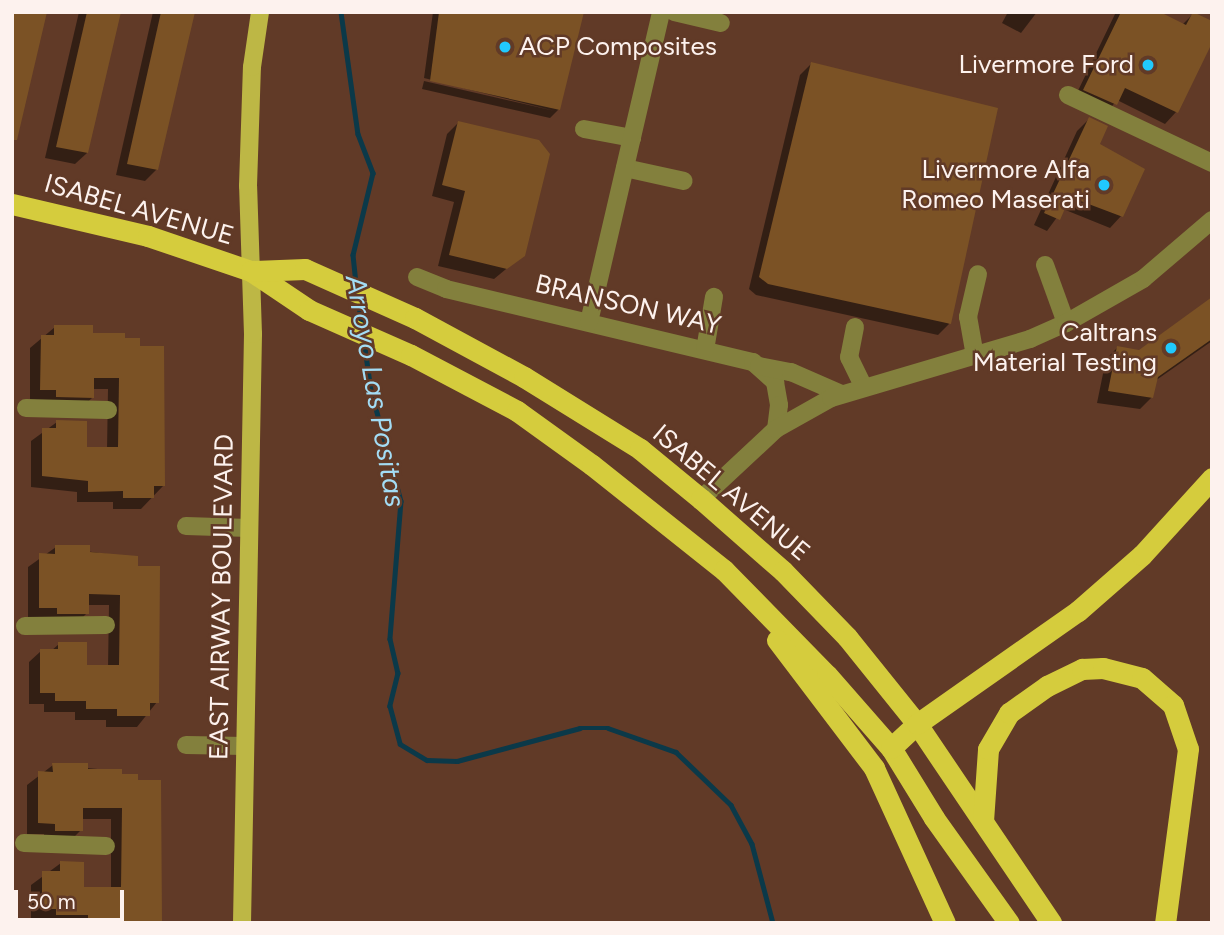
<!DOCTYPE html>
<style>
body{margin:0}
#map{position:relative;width:1224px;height:935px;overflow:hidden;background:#613a27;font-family:Figtree,sans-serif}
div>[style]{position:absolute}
.shadow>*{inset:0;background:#0007}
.stream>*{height:4.5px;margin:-2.25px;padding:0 2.25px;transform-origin:2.25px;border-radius:2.25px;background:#0b3949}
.building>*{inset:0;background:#7b5225}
.minor>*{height:18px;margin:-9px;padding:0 9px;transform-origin:9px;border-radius:9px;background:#83803d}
.major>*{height:18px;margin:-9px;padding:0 9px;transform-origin:9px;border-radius:9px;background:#bdb745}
.highway>*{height:21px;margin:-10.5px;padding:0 10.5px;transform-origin:10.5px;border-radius:10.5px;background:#d5cc3d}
.dots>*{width:19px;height:19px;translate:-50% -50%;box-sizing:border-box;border:4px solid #613a27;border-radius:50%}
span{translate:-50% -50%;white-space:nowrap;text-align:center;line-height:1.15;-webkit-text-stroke:5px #613a27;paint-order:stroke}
.poi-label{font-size:26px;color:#fdf2ee}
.left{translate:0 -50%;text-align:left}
.right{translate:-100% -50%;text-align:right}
.street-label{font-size:26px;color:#fdf2ee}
.water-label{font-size:28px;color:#a3dcf4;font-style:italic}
.frame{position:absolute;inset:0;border:14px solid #fdf2ee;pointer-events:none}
.scale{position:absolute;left:14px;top:890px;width:110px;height:32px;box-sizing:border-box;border:4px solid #fdf2ee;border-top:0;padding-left:9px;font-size:21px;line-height:24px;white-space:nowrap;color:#fdf2ee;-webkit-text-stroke:5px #613a27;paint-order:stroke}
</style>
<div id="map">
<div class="shadow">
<i style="clip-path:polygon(79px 12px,120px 12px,87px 153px,75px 164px,45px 158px)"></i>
<i style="clip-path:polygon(153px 12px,193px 12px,157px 169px,145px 181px,116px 175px)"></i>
<i style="clip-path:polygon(433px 12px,582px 12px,559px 109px,550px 118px,422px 89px,424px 81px,555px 111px,424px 78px)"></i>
<i style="clip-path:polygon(1008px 12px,1037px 12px,1021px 33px,1002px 23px)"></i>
<i style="clip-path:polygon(1116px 12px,1156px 12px,1182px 25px,1193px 14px,1176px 112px,1165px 124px,1117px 100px,1104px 116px,1073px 101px)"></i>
<i style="clip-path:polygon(811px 64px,949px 324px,938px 335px,756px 295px,749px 289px,800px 75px)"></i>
<i style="clip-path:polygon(1089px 119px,1121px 216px,1110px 228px,1063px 209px,1047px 231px,1034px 225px,1077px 131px)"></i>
<i style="clip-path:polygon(458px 123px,523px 255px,494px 279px,438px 266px,454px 202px,432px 196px,447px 134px)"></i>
<i style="clip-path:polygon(1212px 299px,1212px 341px,1155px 381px,1152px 397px,1140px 409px,1097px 403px,1106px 359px,1117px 348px,1140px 352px)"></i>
<i style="clip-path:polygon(55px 327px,92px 335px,123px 335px,163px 486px,141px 509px,113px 509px,113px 502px,77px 502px,77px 492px,31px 487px,31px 441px,57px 422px,85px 448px,107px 449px,108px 389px,92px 389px,92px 398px,80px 409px,30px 401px,30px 348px)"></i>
<i style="clip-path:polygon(56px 547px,136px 558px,157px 702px,137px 727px,106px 727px,106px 720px,75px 720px,75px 712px,44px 712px,44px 704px,29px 704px,29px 662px,41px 651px,51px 651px,59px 644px,85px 667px,108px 667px,109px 605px,87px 605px,87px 613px,75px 625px,28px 618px,28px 567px)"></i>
<i style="clip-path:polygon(53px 765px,120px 771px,160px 923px,31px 920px,31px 885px,61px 863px,82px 889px,111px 889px,111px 819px,81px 819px,81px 830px,69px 842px,44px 842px,44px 834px,27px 834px,27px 785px)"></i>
</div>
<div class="stream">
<i style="left:341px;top:12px;width:123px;rotate:82.1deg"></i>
<i style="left:358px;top:134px;width:42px;rotate:69deg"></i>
<i style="left:373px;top:173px;width:84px;rotate:103.7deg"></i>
<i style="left:353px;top:255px;width:29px;rotate:84deg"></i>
<i style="left:358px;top:300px;width:26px;rotate:81deg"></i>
<i style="left:364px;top:341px;width:49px;rotate:81.9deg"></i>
<i style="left:371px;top:390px;width:115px;rotate:74.9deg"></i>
<i style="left:401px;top:501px;width:138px;rotate:94.6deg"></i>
<i style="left:390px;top:639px;width:35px;rotate:77deg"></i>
<i style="left:398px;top:673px;width:34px;rotate:104deg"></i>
<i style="left:390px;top:706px;width:39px;rotate:75deg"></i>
<i style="left:400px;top:744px;width:31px;rotate:31deg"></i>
<i style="left:427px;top:760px;width:30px;rotate:2deg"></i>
<i style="left:457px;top:761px;width:127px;rotate:-15deg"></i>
<i style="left:580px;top:728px;width:28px"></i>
<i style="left:608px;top:728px;width:72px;rotate:19.4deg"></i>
<i style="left:676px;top:752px;width:76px;rotate:43.9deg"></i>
<i style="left:731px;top:805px;width:44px;rotate:61.7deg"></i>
<i style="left:752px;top:844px;width:82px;rotate:75.1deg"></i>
</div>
<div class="building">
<i style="clip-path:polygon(12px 12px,47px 12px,17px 140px,12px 140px)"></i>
<i style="clip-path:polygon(87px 12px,121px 12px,88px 153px,56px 147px)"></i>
<i style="clip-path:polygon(161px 12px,195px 12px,158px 170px,127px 164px)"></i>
<i style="clip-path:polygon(439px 12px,584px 12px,560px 110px,430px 81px)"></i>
<i style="clip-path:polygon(1121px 12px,1160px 12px,1186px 25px,1193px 12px,1212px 21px,1212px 43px,1178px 113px,1125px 88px,1117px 105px,1083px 90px)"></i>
<i style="clip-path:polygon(811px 62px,998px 108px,951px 324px,768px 284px,759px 277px)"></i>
<i style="clip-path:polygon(1089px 117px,1108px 126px,1100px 144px,1145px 169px,1123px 217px,1070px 197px,1060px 220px,1044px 213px)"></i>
<i style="clip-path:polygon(458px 121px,539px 140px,550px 154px,525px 256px,507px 269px,449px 255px,465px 191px,442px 185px)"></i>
<i style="clip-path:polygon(1212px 297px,1212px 339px,1158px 377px,1153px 398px,1108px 391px,1117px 346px,1139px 350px)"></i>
<i style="clip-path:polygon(54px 325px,93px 325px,93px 333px,125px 333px,125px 338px,140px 338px,140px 346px,164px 346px,165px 486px,154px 486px,154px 498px,123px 498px,123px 491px,88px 492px,88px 481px,42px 476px,42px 428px,56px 428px,56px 420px,87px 421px,87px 447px,118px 447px,119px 378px,94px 378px,94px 398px,56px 397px,56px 390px,40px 390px,41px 335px,54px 335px)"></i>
<i style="clip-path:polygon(55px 545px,90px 545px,90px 552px,138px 556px,138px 566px,160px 566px,159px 703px,150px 703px,150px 716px,117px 716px,117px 709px,86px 709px,86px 701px,55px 701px,55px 693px,40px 693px,40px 649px,58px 649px,58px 642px,87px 642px,87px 665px,119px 665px,120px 595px,89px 594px,89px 614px,57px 614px,57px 608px,39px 608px,39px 553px,55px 554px)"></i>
<i style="clip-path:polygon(52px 763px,88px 763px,88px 769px,122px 769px,122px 774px,138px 774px,138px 780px,161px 780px,162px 923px,88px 923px,88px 915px,56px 915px,56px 909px,42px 909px,42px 871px,60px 871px,60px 861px,84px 862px,84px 887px,121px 887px,122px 808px,83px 808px,83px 831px,55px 831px,55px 824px,38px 823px,38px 771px,53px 772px)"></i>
</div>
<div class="minor">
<i style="left:674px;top:12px;width:48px;rotate:13.2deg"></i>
<i style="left:1068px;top:95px;width:159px;rotate:25.3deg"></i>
<i style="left:584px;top:129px;width:49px;rotate:10.6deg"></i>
<i style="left:625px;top:168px;width:60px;rotate:12.4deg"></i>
<i style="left:1045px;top:265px;width:62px;rotate:70.1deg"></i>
<i style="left:417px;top:277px;width:31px;rotate:22deg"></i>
<i style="left:446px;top:289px;width:316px;rotate:13.4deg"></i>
<i style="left:753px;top:362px;width:30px;rotate:42deg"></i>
<i style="left:775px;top:382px;width:23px;rotate:80deg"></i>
<i style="left:779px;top:405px;width:24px;rotate:97deg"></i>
<i style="left:589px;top:322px;width:318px;rotate:-76.9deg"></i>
<i style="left:855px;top:327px;width:31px;rotate:101deg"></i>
<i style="left:849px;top:357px;width:34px;rotate:64deg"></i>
<i style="left:705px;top:350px;width:54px;rotate:-80.4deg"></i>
<i style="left:975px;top:356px;width:40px;rotate:-100deg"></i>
<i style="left:968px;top:317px;width:44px;rotate:-76.9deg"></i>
<i style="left:759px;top:366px;width:33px;rotate:11deg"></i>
<i style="left:791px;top:372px;width:55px;rotate:23.7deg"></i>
<i style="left:26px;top:408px;width:82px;rotate:1.4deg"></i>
<i style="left:701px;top:499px;width:103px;rotate:-43deg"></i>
<i style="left:776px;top:429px;width:63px;rotate:-29.4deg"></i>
<i style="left:831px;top:398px;width:208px;rotate:-16.5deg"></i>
<i style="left:1030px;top:339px;width:39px;rotate:-24deg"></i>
<i style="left:1066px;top:323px;width:89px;rotate:-29.7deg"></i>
<i style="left:1143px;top:279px;width:91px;rotate:-40.5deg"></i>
<i style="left:186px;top:526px;width:63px;rotate:1.8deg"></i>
<i style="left:25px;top:626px;width:81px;rotate:-0.7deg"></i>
<i style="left:186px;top:745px;width:59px;rotate:1deg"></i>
<i style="left:24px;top:843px;width:82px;rotate:2.1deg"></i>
</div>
<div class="major">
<i style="left:242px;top:923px;width:589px;rotate:-88.93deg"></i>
<i style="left:253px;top:334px;width:148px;rotate:-91.9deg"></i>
<i style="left:248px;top:186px;width:119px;rotate:-88.1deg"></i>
<i style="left:252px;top:67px;width:56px;rotate:-81.7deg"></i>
</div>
<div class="highway">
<i style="left:12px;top:204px;width:140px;rotate:13.2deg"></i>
<i style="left:148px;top:236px;width:109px;rotate:18.8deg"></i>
<i style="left:251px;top:271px;width:70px;rotate:33.9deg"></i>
<i style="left:309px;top:310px;width:111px;rotate:23.8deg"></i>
<i style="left:411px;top:355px;width:120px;rotate:27.8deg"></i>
<i style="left:517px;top:411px;width:92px;rotate:35.8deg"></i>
<i style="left:592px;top:465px;width:169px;rotate:38.5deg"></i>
<i style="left:724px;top:570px;width:147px;rotate:45.6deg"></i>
<i style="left:827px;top:675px;width:97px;rotate:48.8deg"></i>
<i style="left:891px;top:748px;width:82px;rotate:58.4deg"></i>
<i style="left:934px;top:818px;width:129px;rotate:54.5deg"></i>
<i style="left:251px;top:271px;width:54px;rotate:-2.1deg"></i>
<i style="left:305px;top:269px;width:120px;rotate:24deg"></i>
<i style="left:415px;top:318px;width:124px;rotate:28.4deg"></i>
<i style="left:524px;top:377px;width:137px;rotate:31.8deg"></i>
<i style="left:640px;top:449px;width:79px;rotate:39.3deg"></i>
<i style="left:701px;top:499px;width:109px;rotate:41.3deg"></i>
<i style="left:783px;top:571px;width:92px;rotate:45.9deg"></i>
<i style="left:847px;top:637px;width:112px;rotate:51.2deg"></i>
<i style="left:917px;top:724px;width:240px;rotate:56deg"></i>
<i style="left:777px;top:640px;width:161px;rotate:52.8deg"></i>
<i style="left:874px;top:768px;width:170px;rotate:65.4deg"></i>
<i style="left:891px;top:748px;width:35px;rotate:-43deg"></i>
<i style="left:917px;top:724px;width:197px;rotate:-35.1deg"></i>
<i style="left:1078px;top:611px;width:85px;rotate:-41.2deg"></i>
<i style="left:1142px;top:555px;width:104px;rotate:-47.7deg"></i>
<i style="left:983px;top:821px;width:72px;rotate:-86deg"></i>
<i style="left:988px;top:749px;width:42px;rotate:-59.7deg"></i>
<i style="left:1009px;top:713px;width:47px;rotate:-35.4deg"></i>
<i style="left:1047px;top:686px;width:39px;rotate:-26deg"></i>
<i style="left:1082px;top:669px;width:21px;rotate:-3deg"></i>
<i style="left:1103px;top:668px;width:40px;rotate:14.4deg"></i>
<i style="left:1142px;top:678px;width:41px;rotate:41.1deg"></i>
<i style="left:1173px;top:705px;width:46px;rotate:71.2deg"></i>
<i style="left:1188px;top:749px;width:176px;rotate:97.5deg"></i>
</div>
<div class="dots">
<i style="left:505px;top:47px;background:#21c9fd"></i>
<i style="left:1148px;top:65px;background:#21c9fd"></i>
<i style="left:1104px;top:185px;background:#21c9fd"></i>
<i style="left:1171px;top:348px;background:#21c9fd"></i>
</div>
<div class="poi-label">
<span class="left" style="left:519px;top:47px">ACP Composites</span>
<span class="right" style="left:1134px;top:65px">Livermore Ford</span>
<span class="right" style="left:1090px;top:185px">Livermore Alfa<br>Romeo Maserati</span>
<span class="right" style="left:1157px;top:348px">Caltrans<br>Material Testing</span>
</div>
<div class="street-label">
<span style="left:139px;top:210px;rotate:16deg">ISABEL AVENUE</span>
<span style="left:628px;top:305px;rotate:13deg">BRANSON WAY</span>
<span style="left:731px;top:493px;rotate:40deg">ISABEL AVENUE</span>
<span style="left:222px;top:597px;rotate:-89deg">EAST AIRWAY BOULEVARD</span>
</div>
<div class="water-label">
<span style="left:376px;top:391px;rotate:80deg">Arroyo Las Positas</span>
</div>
<div class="frame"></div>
<div class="scale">50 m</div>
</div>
